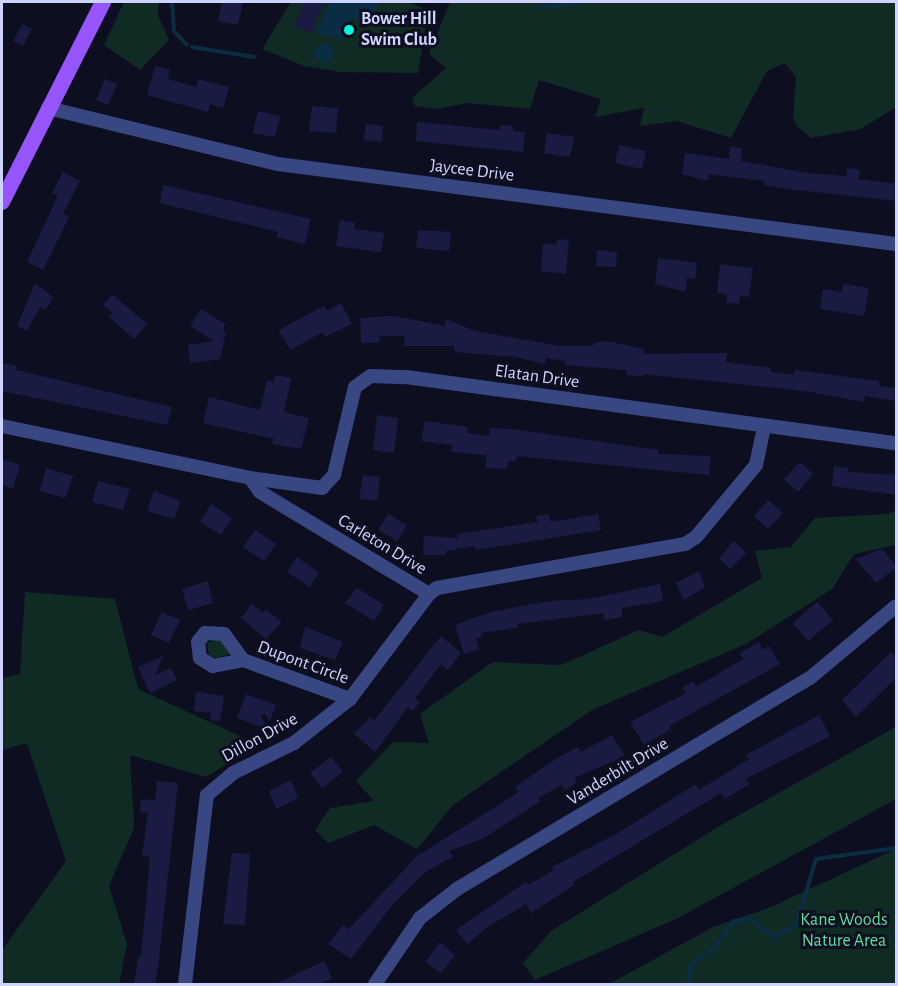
<!DOCTYPE html>
<style>
body{margin:0}
#map{position:relative;width:898px;height:986px;overflow:hidden;background:#0d0f21;font-family:"Alegreya Sans",sans-serif}
div>[style]{position:absolute}
.green>*{inset:0;background:#102b24}
.water>*{inset:0;background:#0b2d43}
.round{border-radius:50%}
.stream>*{height:4px;margin:-2px;padding:0 2px;transform-origin:2px;border-radius:2px;background:#0b2d43}
.building>*{inset:0;background:#191b42}
.minor>*{height:14px;margin:-7px;padding:0 7px;transform-origin:7px;border-radius:7px;background:#384781}
.major>*{height:16px;margin:-8px;padding:0 8px;transform-origin:8px;border-radius:8px;background:#9655ff}
.dots>*{width:16px;height:16px;translate:-50% -50%;box-sizing:border-box;border:3px solid #0d0f21;border-radius:50%}
span{translate:-50% -50%;white-space:nowrap;text-align:center;line-height:1.15;-webkit-text-stroke:6px #0d0f21;paint-order:stroke}
.poi-label{font-size:18px;color:#ced4ff;font-weight:700}
.left{translate:0 -50%;text-align:left}
.street-label{font-size:18px;color:#ced4ff}
.park-label{font-size:18px;color:#5adf9e}
.frame{position:absolute;inset:0;border:3px solid #ced4ff;pointer-events:none}
</style>
<div id="map">
<div class="green">
<i style="clip-path:polygon(124px 2px,159px 2px,158px 15px,169px 40px,140px 70px,104px 45px)"></i>
<i style="clip-path:polygon(291px 2px,410px 2px,428px 11px,418px 73px,341px 72px,304px 66px,262px 49px)"></i>
<i style="clip-path:polygon(450px 2px,896px 2px,896px 107px,861px 129px,811px 138px,796px 125px,793px 116px,796px 77px,785px 63px,767px 71px,731px 138px,677px 121px,640px 126px,644px 108px,595px 117px,601px 99px,539px 80px,530px 109px,468px 103px,437px 109px,415px 106px,412px 98px,446px 68px,429px 54px)"></i>
<i style="clip-path:polygon(896px 510px,896px 545px,854px 554px,832px 589px,746px 644px,592px 710px,453px 805px,417px 849px,374px 825px,328px 843px,315px 830px,330px 808px,374px 801px,356px 781px,393px 742px,429px 743px,420px 714px,493px 662px,561px 665px,639px 630px,662px 637px,762px 578px,755px 551px,791px 547px,815px 518px,888px 514px)"></i>
<i style="clip-path:polygon(25px 592px,115px 599px,138px 689px,259px 745px,206px 777px,130px 755px,134px 828px,109px 886px,127px 944px,119px 984px,2px 984px,2px 950px,66px 861px,27px 743px,2px 750px,2px 678px,20px 674px)"></i>
<i style="clip-path:polygon(221px 639px,230px 654px,216px 658px,209px 656px,207px 643px)"></i>
<i style="clip-path:polygon(896px 727px,896px 799px,678px 918px,535px 980px,523px 963px,551px 931px,718px 827px)"></i>
<i style="clip-path:polygon(896px 849px,896px 984px,609px 984px,713px 927px,771px 907px)"></i>
</div>
<div class="water">
<i style="clip-path:polygon(329px 2px,379px 2px,370px 26px,351px 18px,342px 41px,317px 32px)"></i>
<i class="round" style="left:314px;top:43px;width:20px;height:20px"></i>
</div>
<div class="stream">
<i style="left:172px;top:2px;width:29px;rotate:86deg"></i>
<i style="left:174px;top:31px;width:19px;rotate:47deg"></i>
<i style="left:539px;top:8px;width:46px;rotate:-7.4deg"></i>
<i style="left:192px;top:47px;width:63px;rotate:9.2deg"></i>
<i style="left:689px;top:984px;width:19px;rotate:-87deg"></i>
<i style="left:690px;top:965px;width:31px;rotate:-37deg"></i>
<i style="left:715px;top:946px;width:31px;rotate:-53deg"></i>
<i style="left:734px;top:921px;width:16px;rotate:-7deg"></i>
<i style="left:750px;top:919px;width:31px;rotate:36deg"></i>
<i style="left:775px;top:937px;width:24px;rotate:-30deg"></i>
<i style="left:796px;top:925px;width:69px;rotate:-73.1deg"></i>
<i style="left:816px;top:859px;width:81px;rotate:-7.8deg"></i>
</div>
<div class="building">
<i style="clip-path:polygon(222px 2px,243px 2px,238px 25px,218px 21px)"></i>
<i style="clip-path:polygon(304px 2px,324px 2px,312px 33px,294px 27px)"></i>
<i style="clip-path:polygon(22px 24px,32px 29px,23px 46px,13px 41px)"></i>
<i style="clip-path:polygon(155px 66px,170px 70px,168px 79px,196px 87px,198px 79px,229px 87px,223px 108px,210px 104px,208px 112px,147px 95px)"></i>
<i style="clip-path:polygon(105px 79px,117px 84px,108px 105px,96px 100px)"></i>
<i style="clip-path:polygon(312px 106px,338px 108px,336px 133px,309px 131px)"></i>
<i style="clip-path:polygon(258px 111px,280px 116px,275px 137px,253px 133px)"></i>
<i style="clip-path:polygon(417px 122px,500px 130px,500px 125px,513px 126px,513px 131px,525px 132px,523px 152px,416px 141px)"></i>
<i style="clip-path:polygon(366px 124px,383px 126px,382px 142px,364px 140px)"></i>
<i style="clip-path:polygon(547px 133px,574px 137px,570px 157px,544px 153px)"></i>
<i style="clip-path:polygon(619px 145px,646px 151px,642px 169px,615px 163px)"></i>
<i style="clip-path:polygon(730px 147px,742px 148px,741px 161px,807px 173px,846px 176px,847px 168px,860px 170px,858px 179px,897px 184px,897px 201px,788px 189px,764px 185px,765px 181px,709px 174px,708px 181px,682px 174px,685px 153px,729px 159px)"></i>
<i style="clip-path:polygon(63px 172px,80px 181px,63px 214px,69px 217px,43px 270px,27px 262px,58px 196px,52px 193px)"></i>
<i style="clip-path:polygon(163px 185px,311px 219px,305px 244px,277px 237px,278px 232px,160px 203px)"></i>
<i style="clip-path:polygon(340px 220px,355px 223px,354px 229px,384px 233px,381px 252px,336px 246px)"></i>
<i style="clip-path:polygon(418px 230px,451px 232px,449px 251px,416px 248px)"></i>
<i style="clip-path:polygon(557px 239px,569px 240px,566px 274px,541px 271px,543px 244px,556px 245px)"></i>
<i style="clip-path:polygon(597px 250px,617px 252px,616px 267px,596px 266px)"></i>
<i style="clip-path:polygon(658px 258px,697px 263px,695px 279px,687px 278px,685px 292px,655px 284px)"></i>
<i style="clip-path:polygon(720px 264px,753px 268px,749px 297px,740px 296px,739px 304px,726px 302px,727px 294px,717px 293px)"></i>
<i style="clip-path:polygon(35px 283px,53px 297px,46px 310px,40px 307px,27px 331px,17px 326px)"></i>
<i style="clip-path:polygon(843px 284px,869px 288px,864px 316px,820px 309px,823px 289px,842px 292px)"></i>
<i style="clip-path:polygon(112px 294px,147px 324px,134px 339px,109px 317px,113px 313px,103px 305px)"></i>
<i style="clip-path:polygon(341px 303px,352px 324px,325px 337px,323px 332px,290px 350px,279px 330px,324px 306px,327px 311px)"></i>
<i style="clip-path:polygon(201px 309px,225px 324px,223px 332px,226px 332px,220px 359px,190px 363px,188px 345px,214px 341px,190px 326px)"></i>
<i style="clip-path:polygon(394px 316px,445px 326px,446px 319px,475px 331px,560px 346px,593px 346px,594px 343px,607px 341px,644px 349px,643px 354px,728px 353px,725px 362px,771px 368px,771px 372px,794px 375px,795px 370px,879px 381px,879px 386px,897px 388px,897px 401px,865px 396px,864px 402px,805px 391px,643px 374px,643px 377px,626px 375px,627px 370px,565px 365px,565px 361px,546px 358px,545px 364px,516px 357px,455px 352px,454px 346px,404px 346px,405px 336px,379px 336px,380px 342px,361px 343px,360px 318px)"></i>
<i style="clip-path:polygon(2px 363px,17px 366px,16px 370px,172px 407px,167px 425px,2px 391px)"></i>
<i style="clip-path:polygon(275px 375px,291px 378px,284px 412px,309px 418px,301px 449px,272px 444px,274px 439px,203px 423px,209px 397px,260px 410px,267px 380px,274px 382px)"></i>
<i style="clip-path:polygon(377px 415px,398px 418px,394px 453px,373px 450px)"></i>
<i style="clip-path:polygon(425px 421px,468px 427px,467px 433px,489px 436px,490px 428px,512px 429px,658px 450px,658px 454px,711px 456px,709px 475px,517px 456px,516px 461px,508px 461px,507px 469px,485px 468px,487px 455px,451px 452px,453px 445px,421px 441px)"></i>
<i style="clip-path:polygon(2px 459px,20px 465px,13px 489px,2px 485px)"></i>
<i style="clip-path:polygon(800px 462px,813px 474px,798px 492px,784px 479px)"></i>
<i style="clip-path:polygon(834px 466px,849px 468px,848px 472px,897px 475px,897px 495px,832px 486px)"></i>
<i style="clip-path:polygon(46px 468px,73px 476px,65px 498px,40px 491px)"></i>
<i style="clip-path:polygon(363px 475px,380px 477px,377px 501px,359px 499px)"></i>
<i style="clip-path:polygon(98px 481px,130px 489px,123px 510px,92px 502px)"></i>
<i style="clip-path:polygon(154px 491px,180px 501px,174px 519px,147px 511px)"></i>
<i style="clip-path:polygon(768px 500px,783px 513px,768px 529px,754px 516px)"></i>
<i style="clip-path:polygon(211px 504px,232px 518px,221px 535px,200px 522px)"></i>
<i style="clip-path:polygon(388px 514px,407px 525px,397px 541px,378px 530px)"></i>
<i style="clip-path:polygon(548px 514px,551px 522px,598px 514px,601px 530px,476px 550px,474px 546px,446px 551px,445px 555px,423px 555px,424px 536px,458px 538px,457px 534px,538px 522px,536px 516px)"></i>
<i style="clip-path:polygon(255px 530px,276px 544px,264px 561px,243px 547px)"></i>
<i style="clip-path:polygon(734px 541px,746px 553px,730px 569px,719px 558px)"></i>
<i style="clip-path:polygon(882px 549px,897px 567px,876px 583px,856px 559px)"></i>
<i style="clip-path:polygon(297px 557px,319px 573px,310px 587px,287px 572px)"></i>
<i style="clip-path:polygon(699px 571px,705px 587px,684px 600px,676px 583px)"></i>
<i style="clip-path:polygon(208px 581px,213px 603px,188px 610px,182px 589px)"></i>
<i style="clip-path:polygon(660px 584px,663px 601px,622px 608px,622px 617px,604px 620px,603px 613px,517px 624px,518px 628px,481px 633px,483px 636px,476px 639px,479px 649px,464px 654px,455px 625px,491px 612px,550px 601px,589px 599px)"></i>
<i style="clip-path:polygon(357px 588px,384px 605px,374px 621px,345px 603px)"></i>
<i style="clip-path:polygon(817px 602px,833px 620px,808px 641px,793px 623px)"></i>
<i style="clip-path:polygon(252px 604px,263px 613px,266px 609px,281px 622px,266px 639px,241px 618px)"></i>
<i style="clip-path:polygon(162px 612px,180px 620px,169px 643px,151px 635px)"></i>
<i style="clip-path:polygon(305px 627px,343px 642px,335px 660px,300px 648px)"></i>
<i style="clip-path:polygon(441px 636px,461px 653px,448px 670px,441px 664px,415px 698px,420px 702px,413px 711px,408px 707px,375px 752px,354px 734px,370px 717px,374px 721px)"></i>
<i style="clip-path:polygon(759px 642px,762px 650px,769px 646px,780px 664px,669px 726px,671px 729px,644px 745px,630px 722px,686px 693px,682px 688px,693px 681px,696px 687px,743px 659px,740px 653px)"></i>
<i style="clip-path:polygon(891px 652px,897px 658px,897px 677px,856px 717px,842px 700px)"></i>
<i style="clip-path:polygon(163px 656px,155px 675px,171px 668px,177px 680px,150px 693px,138px 667px)"></i>
<i style="clip-path:polygon(196px 692px,224px 696px,220px 721px,210px 720px,211px 713px,194px 711px)"></i>
<i style="clip-path:polygon(246px 694px,276px 705px,270px 721px,265px 714px,261px 716px,267px 729px,237px 718px)"></i>
<i style="clip-path:polygon(819px 715px,830px 736px,746px 779px,749px 784px,725px 799px,721px 793px,573px 882px,574px 885px,531px 913px,526px 904px,486px 928px,467px 944px,456px 930px,526px 882px,528px 885px,554px 870px,552px 867px,618px 833px,696px 784px,699px 790px,749px 759px,746px 755px)"></i>
<i style="clip-path:polygon(612px 735px,625px 756px,574px 778px,577px 783px,565px 790px,562px 785px,538px 798px,540px 801px,484px 838px,449px 851px,453px 857px,425px 872px,392px 905px,351px 959px,328px 944px,343px 925px,349px 929px,417px 856px,519px 792px,515px 787px,559px 757px,578px 747px,581px 752px)"></i>
<i style="clip-path:polygon(331px 757px,343px 772px,322px 788px,310px 773px)"></i>
<i style="clip-path:polygon(291px 780px,298px 798px,276px 809px,269px 791px)"></i>
<i style="clip-path:polygon(157px 781px,178px 783px,159px 959px,155px 984px,134px 984px,138px 957px,141px 957px,150px 857px,142px 856px,148px 813px,140px 812px,141px 799px,155px 800px)"></i>
<i style="clip-path:polygon(232px 853px,250px 854px,245px 925px,223px 924px)"></i>
<i style="clip-path:polygon(440px 942px,455px 955px,441px 973px,425px 962px)"></i>
<i style="clip-path:polygon(324px 961px,332px 978px,319px 984px,275px 984px)"></i>
</div>
<div class="minor">
<i style="left:48px;top:108px;width:237px;rotate:13.7deg"></i>
<i style="left:278px;top:164px;width:623px;rotate:7.38deg"></i>
<i style="left:2px;top:426px;width:253px;rotate:11.8deg"></i>
<i style="left:250px;top:478px;width:17px;rotate:54deg"></i>
<i style="left:260px;top:492px;width:197px;rotate:31.1deg"></i>
<i style="left:429px;top:594px;width:10px;rotate:-37deg"></i>
<i style="left:437px;top:588px;width:252px;rotate:-10.1deg"></i>
<i style="left:685px;top:544px;width:13px;rotate:-32deg"></i>
<i style="left:696px;top:537px;width:94px;rotate:-50.2deg"></i>
<i style="left:756px;top:465px;width:40px;rotate:-78deg"></i>
<i style="left:250px;top:478px;width:73px;rotate:7.9deg"></i>
<i style="left:322px;top:488px;width:18px;rotate:-47deg"></i>
<i style="left:334px;top:475px;width:90px;rotate:-76.6deg"></i>
<i style="left:355px;top:387px;width:19px;rotate:-35deg"></i>
<i style="left:371px;top:376px;width:35px;rotate:2deg"></i>
<i style="left:406px;top:377px;width:494px;rotate:7.7deg"></i>
<i style="left:243px;top:660px;width:32px;rotate:-126deg"></i>
<i style="left:224px;top:634px;width:19px;rotate:-177deg"></i>
<i style="left:205px;top:633px;width:11px;rotate:128deg"></i>
<i style="left:198px;top:642px;width:16px;rotate:83deg"></i>
<i style="left:200px;top:658px;width:15px;rotate:32deg"></i>
<i style="left:213px;top:666px;width:31px;rotate:-11deg"></i>
<i style="left:243px;top:660px;width:114px;rotate:20deg"></i>
<i style="left:185px;top:984px;width:190px;rotate:-83.4deg"></i>
<i style="left:207px;top:795px;width:34px;rotate:-40deg"></i>
<i style="left:233px;top:773px;width:68px;rotate:-26.2deg"></i>
<i style="left:294px;top:743px;width:71px;rotate:-38.2deg"></i>
<i style="left:350px;top:699px;width:131px;rotate:-53deg"></i>
<i style="left:375px;top:984px;width:80px;rotate:-55.7deg"></i>
<i style="left:420px;top:918px;width:47px;rotate:-38.1deg"></i>
<i style="left:457px;top:889px;width:411px;rotate:-30.9deg"></i>
<i style="left:810px;top:678px;width:112px;rotate:-39.9deg"></i>
</div>
<div class="major">
<i style="left:2px;top:202px;width:224px;rotate:-63.2deg"></i>
</div>
<div class="dots">
<i style="left:349px;top:30px;background:#00f9d6"></i>
</div>
<div class="poi-label">
<span class="left" style="left:361px;top:30px">Bower Hill<br>Swim Club</span>
</div>
<div class="street-label">
<span style="left:472px;top:171px;rotate:7deg">Jaycee Drive</span>
<span style="left:537px;top:377px;rotate:8deg">Elatan Drive</span>
<span style="left:382px;top:545px;rotate:31deg">Carleton Drive</span>
<span style="left:303px;top:663px;rotate:20deg">Dupont Circle</span>
<span style="left:260px;top:738px;rotate:-29deg">Dillon Drive</span>
<span style="left:618px;top:772px;rotate:-31deg">Vanderbilt Drive</span>
</div>
<div class="park-label">
<span style="left:844px;top:931px">Kane Woods<br>Nature Area</span>
</div>
<div class="frame"></div>
</div>
